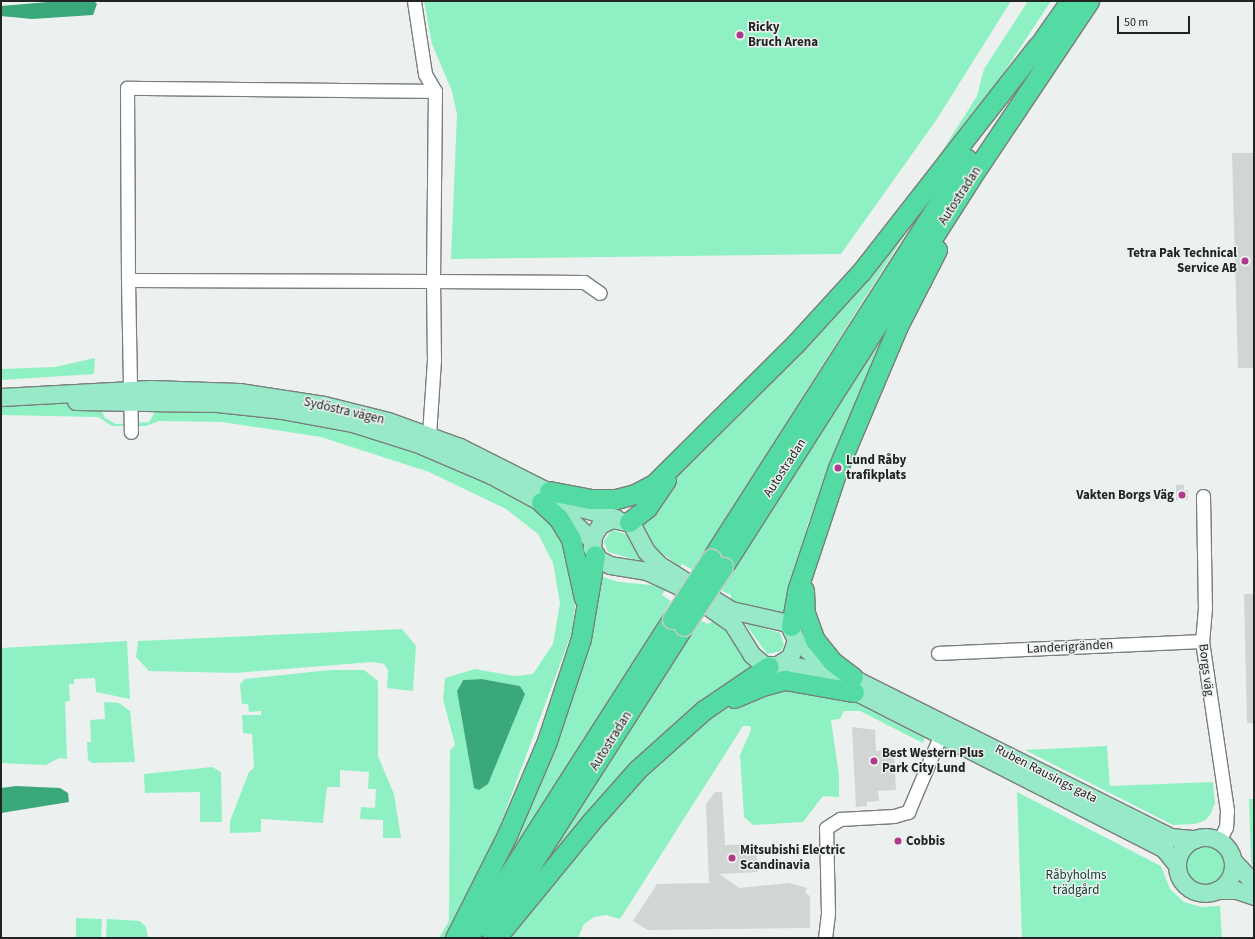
<!DOCTYPE html>
<meta charset="utf-8">
<style>
body{margin:0}
#map{position:relative;width:1255px;height:939px;overflow:hidden;background:#ecf1ef;font-family:"Source Sans 3",sans-serif}
div>[style]{position:absolute}
.green>*{inset:0;background:#8ff1c3}
.round{border-radius:50%}
.water>*{inset:0;background:#3ba87b}
.building>*{inset:0;background:#d1d5d3}
.roads{filter:drop-shadow(1px 0 #7a7e7c) drop-shadow(-1px 0 #7a7e7c) drop-shadow(0 1px #7a7e7c) drop-shadow(0 -1px #7a7e7c)}
.minor>*{height:13px;margin:-6.5px;padding:0 6.5px;transform-origin:6.5px;border-radius:6.5px;background:#fff}
.major>*{height:17px;margin:-8.5px;padding:0 8.5px;transform-origin:8.5px;border-radius:8.5px;background:#98e9c8}
.major>.ring{margin:-8.5px;padding:0;box-sizing:content-box;background:none;border:17px solid #98e9c8;border-radius:50%}
.highway>*{height:19px;margin:-9.5px;padding:0 9.5px;transform-origin:9.5px;border-radius:9.5px;background:#54daa3}
.bridges{filter:drop-shadow(1px 0 #cacaca) drop-shadow(-1px 0 #cacaca) drop-shadow(0 1px #cacaca) drop-shadow(0 -1px #cacaca)}
.highway-bridge>*{height:19px;margin:-9.5px;padding:0 9.5px;transform-origin:9.5px;border-radius:9.5px;background:#54daa3}
.dots>*{width:11px;height:11px;translate:-50% -50%;box-sizing:border-box;border:2px solid #ecf1ef;border-radius:50%}
span{translate:-50% -50%;white-space:nowrap;text-align:center;line-height:1.15;-webkit-text-stroke:3px #ecf1ef;paint-order:stroke}
.poi-label{font-size:13px;color:#222423;font-weight:700}
.left{translate:0 -50%;text-align:left}
.right{translate:-100% -50%;text-align:right}
.street-label{font-size:13px;color:#222423}
.park-label{font-size:13px;color:#0f3d2a}
.frame{position:absolute;inset:0;border:2px solid #222423;pointer-events:none}
.scale{position:absolute;left:1117px;top:16px;width:73px;height:18px;box-sizing:border-box;border:2px solid #222423;border-top:0;padding-left:5px;font-size:12px;line-height:14px;white-space:nowrap;color:#222423;-webkit-text-stroke:3px #ecf1ef;paint-order:stroke}
</style>
<div id="map">
<div class="green">
<i style="clip-path:polygon(424px 1px,1011px 1px,937px 119px,841px 254px,451px 259px,457px 114px,452px 91px,432px 44px)"></i>
<i style="clip-path:polygon(1028px 1px,1051px 1px,975px 116px,932px 167px,977px 96px,984px 69px)"></i>
<i style="clip-path:polygon(911px 225px,693px 570px,682px 564px,680px 567px,666px 556px,658px 556px,639px 523px,688px 462px)"></i>
<i style="clip-path:polygon(907px 297px,856px 406px,808px 523px,786px 615px,730px 605px,731px 595px,722px 591px,725px 581px)"></i>
<i style="clip-path:polygon(95px 358px,94px 374px,1px 380px,1px 369px,55px 367px)"></i>
<i style="clip-path:polygon(evenodd,62px 402px,99px 404px,105px 418px,116px 424px,149px 422px,157px 408px,171px 407px,312px 420px,429px 454px,527px 500px,557px 525px,577px 591px,572px 632px,498px 831px,447px 938px,439px 938px,449px 921px,450px 750px,455px 745px,443px 699px,445px 678px,475px 669px,515px 676px,533px 674px,553px 644px,560px 603px,553px 563px,538px 534px,506px 509px,429px 472px,321px 437px,222px 422px,159px 421px,146px 426px,112px 426px,98px 417px,1px 415px,1px 403px,62px 402px,482px 679px,520px 686px,525px 694px,474px 788px,457px 691px,462px 680px,482px 679px)"></i>
<i style="clip-path:polygon(612px 530px,626px 534px,644px 562px,608px 552px,604px 541px)"></i>
<i style="clip-path:polygon(600px 576px,619px 582px,652px 585px,665px 590px,662px 595px,671px 601px,498px 875px,495px 872px)"></i>
<i style="clip-path:polygon(700px 620px,708px 624px,713px 621px,726px 623px,755px 666px,527px 887px)"></i>
<i style="clip-path:polygon(744px 622px,780px 633px,784px 645px,781px 651px,767px 654px)"></i>
<i style="clip-path:polygon(402px 629px,416px 646px,413px 691px,387px 688px,388px 670px,384px 664px,372px 662px,235px 673px,149px 671px,136px 657px,138px 641px)"></i>
<i style="clip-path:polygon(127px 641px,130px 699px,96px 692px,95px 678px,74px 679px,74px 684px,69px 684px,70px 701px,65px 702px,67px 759px,59px 758px,46px 765px,1px 763px,1px 648px)"></i>
<i style="clip-path:polygon(330px 670px,364px 670px,378px 681px,378px 756px,394px 794px,401px 838px,383px 838px,383px 820px,360px 819px,361px 807px,375px 808px,376px 789px,368px 789px,369px 772px,340px 770px,340px 787px,327px 787px,323px 823px,261px 819px,261px 832px,230px 833px,230px 821px,249px 772px,254px 768px,252px 734px,243px 733px,242px 715px,261px 715px,261px 711px,249px 712px,248px 704px,242px 704px,240px 684px,245px 679px)"></i>
<i style="clip-path:polygon(776px 688px,854px 699px,925px 735px,923px 743px,860px 711px,844px 711px,840px 719px,831px 720px,839px 776px,839px 797px,823px 796px,803px 822px,753px 825px,744px 817px,740px 755px,751px 730px,750px 726px,743px 726px,620px 919px,606px 915px,594px 917px,584px 924px,578px 938px,505px 938px,613px 805px,710px 719px,743px 700px)"></i>
<i style="clip-path:polygon(104px 702px,119px 703px,130px 711px,135px 762px,92px 763px,88px 760px,87px 742px,91px 742px,90px 720px,105px 719px)"></i>
<i style="clip-path:polygon(1107px 746px,1110px 786px,1213px 782px,1215px 803px,1211px 813px,1206px 820px,1195px 824px,1173px 825px,1025px 750px)"></i>
<i style="clip-path:polygon(212px 767px,221px 772px,222px 822px,200px 822px,200px 792px,145px 793px,144px 774px)"></i>
<i style="clip-path:polygon(1017px 792px,1161px 866px,1170px 889px,1184px 902px,1201px 907px,1220px 906px,1222px 938px,1022px 938px)"></i>
<i style="clip-path:polygon(1249px 799px,1254px 799px,1254px 867px,1251px 863px)"></i>
<i class="round" style="left:1186px;top:844px;width:40px;height:40px"></i>
<i style="clip-path:polygon(76px 918px,102px 919px,101px 938px,76px 938px)"></i>
<i style="clip-path:polygon(107px 919px,140px 921px,146px 927px,148px 938px,106px 938px)"></i>
</div>
<div class="water">
<i style="clip-path:polygon(60px 1px,94px 1px,97px 4px,93px 15px,32px 19px,1px 16px,1px 6px)"></i>
<i style="clip-path:polygon(482px 679px,520px 686px,525px 694px,488px 784px,479px 790px,474px 788px,457px 691px,463px 680px)"></i>
<i style="clip-path:polygon(16px 786px,60px 788px,68px 793px,69px 802px,1px 813px,1px 788px)"></i>
</div>
<div class="building">
<i style="clip-path:polygon(1232px 153px,1254px 153px,1254px 368px,1238px 368px)"></i>
<i style="clip-path:polygon(1176px 485px,1184px 485px,1184px 490px,1188px 490px,1188px 500px,1176px 500px)"></i>
<i style="clip-path:polygon(1244px 594px,1254px 594px,1254px 723px,1247px 723px)"></i>
<i style="clip-path:polygon(852px 727px,875px 730px,876px 751px,894px 750px,896px 790px,878px 791px,879px 801px,867px 802px,867px 806px,856px 807px)"></i>
<i style="clip-path:polygon(715px 792px,722px 792px,725px 845px,756px 844px,758px 872px,719px 874px,739px 888px,789px 883px,807px 888px,805px 893px,810px 896px,810px 928px,648px 930px,633px 921px,657px 884px,709px 883px,706px 804px)"></i>
</div>
<div class="roads">
<div class="minor">
<i style="left:414px;top:1px;width:74px;rotate:81.4deg"></i>
<i style="left:425px;top:74px;width:20px;rotate:60deg"></i>
<i style="left:128px;top:280px;width:152px;rotate:88.9deg"></i>
<i style="left:429px;top:435px;width:75px;rotate:-86.2deg"></i>
<i style="left:434px;top:360px;width:79px;rotate:-90.7deg"></i>
<i style="left:433px;top:281px;width:190px;rotate:-89.4deg"></i>
<i style="left:435px;top:91px;width:308px;rotate:-179.4deg"></i>
<i style="left:127px;top:88px;width:192px;rotate:89.7deg"></i>
<i style="left:128px;top:280px;width:305px;rotate:0.2deg"></i>
<i style="left:433px;top:281px;width:151px;rotate:0.4deg"></i>
<i style="left:584px;top:282px;width:19px;rotate:35deg"></i>
<i style="left:1203px;top:496px;width:112px;rotate:89deg"></i>
<i style="left:1205px;top:608px;width:33px;rotate:95deg"></i>
<i style="left:1202px;top:641px;width:171px;rotate:81.6deg"></i>
<i style="left:1227px;top:810px;width:17px;rotate:93deg"></i>
<i style="left:1226px;top:827px;width:16px;rotate:117deg"></i>
<i style="left:938px;top:653px;width:264px;rotate:-2.6deg"></i>
<i style="left:825px;top:938px;width:25px;rotate:-83deg"></i>
<i style="left:828px;top:913px;width:85px;rotate:-91.3deg"></i>
<i style="left:826px;top:828px;width:17px;rotate:-33deg"></i>
<i style="left:840px;top:819px;width:54px;rotate:-3.2deg"></i>
<i style="left:894px;top:816px;width:15px;rotate:-16deg"></i>
<i style="left:908px;top:812px;width:92px;rotate:-67deg"></i>
</div>
<div class="major">
<i style="left:1px;top:397px;width:149px;rotate:-3.1deg"></i>
<i style="left:150px;top:389px;width:89px;rotate:1.9deg"></i>
<i style="left:239px;top:392px;width:86px;rotate:8.7deg"></i>
<i style="left:324px;top:405px;width:66px;rotate:14deg"></i>
<i style="left:388px;top:421px;width:77px;rotate:19.9deg"></i>
<i style="left:460px;top:447px;width:136px;rotate:26.8deg"></i>
<i style="left:581px;top:508px;width:36px;rotate:16deg"></i>
<i style="left:76px;top:401px;width:141px;rotate:0.8deg"></i>
<i style="left:217px;top:403px;width:64px;rotate:6.2deg"></i>
<i style="left:281px;top:410px;width:72px;rotate:10.4deg"></i>
<i style="left:352px;top:423px;width:67px;rotate:17.4deg"></i>
<i style="left:416px;top:443px;width:82px;rotate:23.1deg"></i>
<i style="left:491px;top:475px;width:84px;rotate:28.4deg"></i>
<i style="left:565px;top:515px;width:37px;rotate:43deg"></i>
<i style="left:612px;top:519px;width:19px;rotate:12deg"></i>
<i style="left:631px;top:523px;width:32px;rotate:62deg"></i>
<i style="left:646px;top:551px;width:18px;rotate:47deg"></i>
<i style="left:658px;top:564px;width:86px;rotate:32.2deg"></i>
<i style="left:731px;top:610px;width:58px;rotate:12.8deg"></i>
<i style="left:788px;top:623px;width:19px;rotate:65deg"></i>
<i style="left:796px;top:640px;width:18px;rotate:109deg"></i>
<i style="left:790px;top:657px;width:15px;rotate:148deg"></i>
<i style="left:777px;top:665px;width:13px;rotate:180deg"></i>
<i style="left:764px;top:665px;width:16px;rotate:-140deg"></i>
<i style="left:752px;top:655px;width:36px;rotate:-122deg"></i>
<i style="left:733px;top:624px;width:66px;rotate:-144.9deg"></i>
<i style="left:679px;top:586px;width:35px;rotate:-155deg"></i>
<i style="left:647px;top:571px;width:37px;rotate:-171deg"></i>
<i style="left:610px;top:565px;width:13px;rotate:-153deg"></i>
<i style="left:598px;top:559px;width:13px;rotate:-119deg"></i>
<i style="left:592px;top:548px;width:12px;rotate:-85deg"></i>
<i style="left:593px;top:536px;width:13px;rotate:-58deg"></i>
<i style="left:600px;top:525px;width:13px;rotate:-27deg"></i>
<i style="left:796px;top:640px;width:33px;rotate:41deg"></i>
<i style="left:821px;top:662px;width:390px;rotate:26.6deg"></i>
<i style="left:1170px;top:837px;width:25px;rotate:5deg"></i>
<i style="left:781px;top:664px;width:24px;rotate:9deg"></i>
<i style="left:805px;top:668px;width:30px;rotate:23deg"></i>
<i style="left:833px;top:680px;width:372px;rotate:27deg"></i>
<i style="left:1164px;top:849px;width:21px;rotate:51deg"></i>
<i class="ring" style="left:1177px;top:837px;width:39px;height:39px"></i>
<i style="left:1233px;top:861px;width:30px;rotate:46deg"></i>
<i style="left:1217px;top:890px;width:19px"></i>
<i style="left:1236px;top:890px;width:19px;rotate:18deg"></i>
</div>
<div class="highway">
<i style="left:1030px;top:58px;width:70px;rotate:-54.9deg"></i>
<i style="left:549px;top:491px;width:43px;rotate:10.8deg"></i>
<i style="left:591px;top:499px;width:25px"></i>
<i style="left:616px;top:499px;width:20px;rotate:-15deg"></i>
<i style="left:635px;top:494px;width:21px;rotate:-28deg"></i>
<i style="left:654px;top:484px;width:202px;rotate:-44.8deg"></i>
<i style="left:797px;top:342px;width:95px;rotate:-47.6deg"></i>
<i style="left:861px;top:272px;width:286px;rotate:-52deg"></i>
<i style="left:541px;top:502px;width:25px;rotate:43deg"></i>
<i style="left:559px;top:519px;width:23px;rotate:59deg"></i>
<i style="left:571px;top:539px;width:60px;rotate:77.6deg"></i>
<i style="left:629px;top:522px;width:23px;rotate:-38deg"></i>
<i style="left:647px;top:508px;width:34px;rotate:-56deg"></i>
<i style="left:711px;top:559px;width:475px;rotate:-57.4deg"></i>
<i style="left:723px;top:567px;width:460px;rotate:-57.5deg"></i>
<i style="left:970px;top:179px;width:214px;rotate:-56.2deg"></i>
<i style="left:804px;top:590px;width:23px;rotate:88deg"></i>
<i style="left:805px;top:613px;width:29px;rotate:70deg"></i>
<i style="left:815px;top:640px;width:28px;rotate:51deg"></i>
<i style="left:833px;top:662px;width:25px;rotate:37deg"></i>
<i style="left:791px;top:626px;width:36px;rotate:-80deg"></i>
<i style="left:797px;top:591px;width:130px;rotate:-71.6deg"></i>
<i style="left:838px;top:468px;width:152px;rotate:-67.1deg"></i>
<i style="left:897px;top:328px;width:88px;rotate:-62.9deg"></i>
<i style="left:734px;top:698px;width:30px;rotate:-23deg"></i>
<i style="left:762px;top:686px;width:24px;rotate:-15deg"></i>
<i style="left:785px;top:680px;width:70px;rotate:9.9deg"></i>
<i style="left:490px;top:930px;width:361px;rotate:-57.5deg"></i>
<i style="left:455px;top:938px;width:115px;rotate:-63.2deg"></i>
<i style="left:507px;top:835px;width:102px;rotate:-66.9deg"></i>
<i style="left:547px;top:741px;width:108px;rotate:-71.7deg"></i>
<i style="left:581px;top:638px;width:84px;rotate:-80.4deg"></i>
<i style="left:468px;top:938px;width:379px;rotate:-57.4deg"></i>
<i style="left:496px;top:938px;width:149px;rotate:-50.7deg"></i>
<i style="left:590px;top:823px;width:72px;rotate:-48.4deg"></i>
<i style="left:638px;top:769px;width:89px;rotate:-41.8deg"></i>
<i style="left:704px;top:710px;width:78px;rotate:-34.1deg"></i>
</div>
</div>
<div class="bridges">
<div class="highway-bridge">
<i style="left:672px;top:619px;width:72px;rotate:-57deg"></i>
<i style="left:684px;top:626px;width:71px;rotate:-56.5deg"></i>
</div>
</div>
<div class="dots">
<i style="left:740px;top:35px;background:#b2388c"></i>
<i style="left:1245px;top:261px;background:#b2388c"></i>
<i style="left:838px;top:468px;background:#b2388c"></i>
<i style="left:1182px;top:495px;background:#b2388c"></i>
<i style="left:874px;top:761px;background:#b2388c"></i>
<i style="left:898px;top:841px;background:#b2388c"></i>
<i style="left:732px;top:858px;background:#b2388c"></i>
</div>
<div class="poi-label">
<span class="left" style="left:748px;top:35px">Ricky<br>Bruch Arena</span>
<span class="right" style="left:1237px;top:261px">Tetra Pak Technical<br>Service AB</span>
<span class="left" style="left:846px;top:468px">Lund Råby<br>trafikplats</span>
<span class="right" style="left:1174px;top:495px">Vakten Borgs Väg</span>
<span class="left" style="left:882px;top:761px">Best Western Plus<br>Park City Lund</span>
<span class="left" style="left:906px;top:841px">Cobbis</span>
<span class="left" style="left:740px;top:858px">Mitsubishi Electric<br>Scandinavia</span>
</div>
<div class="street-label">
<span style="left:960px;top:196px;rotate:-57deg">Autostradan</span>
<span style="left:344px;top:411px;rotate:13deg">Sydöstra vägen</span>
<span style="left:785px;top:468px;rotate:-57deg">Autostradan</span>
<span style="left:1070px;top:647px;rotate:-3deg">Landerigränden</span>
<span style="left:1206px;top:670px;rotate:83deg">Borgs väg</span>
<span style="left:611px;top:741px;rotate:-58deg">Autostradan</span>
<span style="left:1046px;top:774px;rotate:27deg">Ruben Rausings gata</span>
</div>
<div class="park-label">
<span style="left:1076px;top:883px">Råbyholms<br>trädgård</span>
</div>
<div class="frame"></div>
<div class="scale">50 m</div>
</div>
